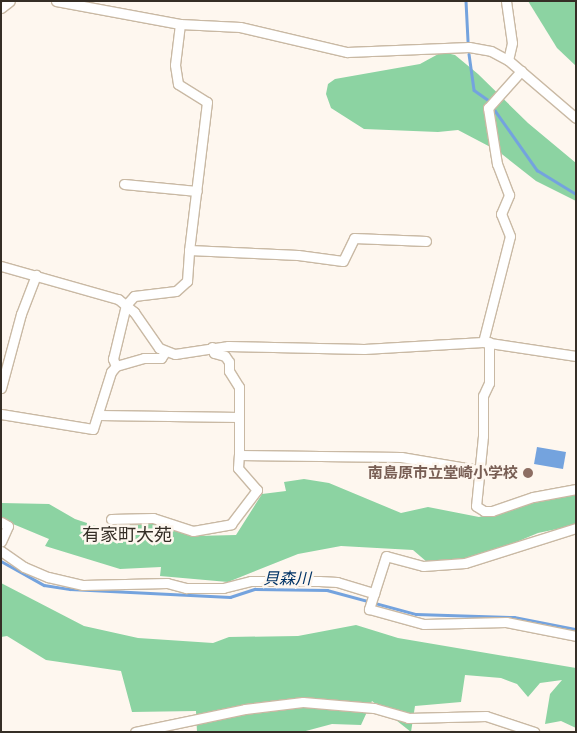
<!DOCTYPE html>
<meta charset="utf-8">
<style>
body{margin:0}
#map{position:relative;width:577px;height:733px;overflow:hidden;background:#fef7ef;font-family:"Asap Condensed","Noto Sans JP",sans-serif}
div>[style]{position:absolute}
.forest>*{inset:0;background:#8cd3a2}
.water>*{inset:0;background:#74a3de}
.stream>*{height:2.5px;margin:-1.25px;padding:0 1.25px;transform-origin:1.25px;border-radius:1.25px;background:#74a3de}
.roads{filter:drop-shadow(1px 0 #c9b9a4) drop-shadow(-1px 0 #c9b9a4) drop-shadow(0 1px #c9b9a4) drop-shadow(0 -1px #c9b9a4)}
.minor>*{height:9px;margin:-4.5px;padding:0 4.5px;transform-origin:4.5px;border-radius:4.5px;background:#fff}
.dots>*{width:14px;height:14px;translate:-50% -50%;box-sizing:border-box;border:2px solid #fef7ef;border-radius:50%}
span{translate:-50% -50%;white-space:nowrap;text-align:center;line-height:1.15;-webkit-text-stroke:5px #fef7ef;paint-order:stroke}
.education-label{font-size:15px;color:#785e54;font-weight:700}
.right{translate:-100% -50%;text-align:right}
.water-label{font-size:16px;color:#036;font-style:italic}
.quarter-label{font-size:18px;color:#352e26}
.frame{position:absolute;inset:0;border:2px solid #352e26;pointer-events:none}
</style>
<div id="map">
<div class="forest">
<i style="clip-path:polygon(528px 1px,576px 1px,576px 66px,557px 48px)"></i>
<i style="clip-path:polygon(442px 52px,455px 55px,478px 74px,528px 123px,576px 163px,576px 201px,536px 181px,498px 151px,458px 130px,438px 132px,364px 129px,331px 108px,326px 94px,328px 84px,335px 79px,420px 64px)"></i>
<i style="clip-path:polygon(304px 479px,329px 483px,401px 513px,428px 507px,479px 517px,576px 492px,576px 525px,538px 533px,497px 550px,466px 558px,427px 562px,413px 550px,341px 546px,298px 554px,228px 582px,160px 576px,161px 567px,120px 569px,45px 546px,49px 539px,1px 519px,1px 503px,49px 504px,75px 519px,102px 528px,155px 523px,195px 536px,236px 535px,262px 494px,286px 491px,284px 482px)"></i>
<i style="clip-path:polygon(1px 583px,84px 626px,138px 638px,213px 643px,229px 637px,298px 636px,356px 625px,398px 638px,576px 668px,576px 728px,561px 721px,545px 724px,550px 694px,562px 680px,540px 683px,528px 697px,517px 684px,501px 678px,465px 675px,461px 702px,415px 706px,411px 732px,372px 701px,361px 725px,332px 724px,302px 732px,197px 732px,196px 711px,132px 712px,121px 671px,46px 660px,7px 636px,1px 637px)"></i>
</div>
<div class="water">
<i style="clip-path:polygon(537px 447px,566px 452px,563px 469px,534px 464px)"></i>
</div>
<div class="stream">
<i style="left:466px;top:1px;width:40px;rotate:87.1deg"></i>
<i style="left:469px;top:54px;width:36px;rotate:82deg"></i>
<i style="left:474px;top:90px;width:16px;rotate:35deg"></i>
<i style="left:494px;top:109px;width:75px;rotate:54.8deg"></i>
<i style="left:537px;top:170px;width:46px;rotate:31.6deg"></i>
<i style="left:1px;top:561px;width:49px;rotate:29.2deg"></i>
<i style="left:44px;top:585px;width:26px;rotate:9deg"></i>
<i style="left:70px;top:589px;width:160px;rotate:2.9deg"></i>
<i style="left:230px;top:597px;width:26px;rotate:-18deg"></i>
<i style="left:255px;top:589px;width:72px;rotate:0.8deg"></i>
<i style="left:327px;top:590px;width:92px;rotate:15.1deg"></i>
<i style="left:416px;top:614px;width:98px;rotate:1.8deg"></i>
<i style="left:514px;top:617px;width:63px;rotate:11deg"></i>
</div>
<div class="roads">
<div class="minor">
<i style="left:56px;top:1px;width:126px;rotate:10.5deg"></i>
<i style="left:180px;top:24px;width:60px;rotate:2.9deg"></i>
<i style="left:240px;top:27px;width:110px;rotate:13.2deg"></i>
<i style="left:347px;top:52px;width:122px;rotate:-2.3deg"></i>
<i style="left:469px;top:47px;width:22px;rotate:10deg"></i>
<i style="left:491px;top:51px;width:19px;rotate:28deg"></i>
<i style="left:508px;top:60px;width:89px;rotate:40.5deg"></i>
<i style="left:506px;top:1px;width:42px;rotate:81.9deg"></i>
<i style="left:512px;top:43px;width:17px;rotate:103deg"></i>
<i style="left:1px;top:8px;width:11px;rotate:-38deg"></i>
<i style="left:180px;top:24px;width:41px;rotate:97deg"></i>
<i style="left:175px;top:65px;width:19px;rotate:81deg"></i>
<i style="left:178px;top:84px;width:34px;rotate:32deg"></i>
<i style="left:207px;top:102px;width:149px;rotate:96.9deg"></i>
<i style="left:124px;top:184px;width:73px;rotate:5.5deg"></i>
<i style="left:1px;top:266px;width:122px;rotate:15.8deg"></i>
<i style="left:118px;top:299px;width:21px;rotate:39deg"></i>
<i style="left:134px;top:312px;width:44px;rotate:55.2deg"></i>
<i style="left:159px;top:348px;width:17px;rotate:21deg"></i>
<i style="left:175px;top:354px;width:54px;rotate:-8.6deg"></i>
<i style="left:228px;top:346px;width:136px;rotate:1.3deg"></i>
<i style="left:364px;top:349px;width:119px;rotate:-3.4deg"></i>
<i style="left:483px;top:342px;width:94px;rotate:8.6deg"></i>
<i style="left:483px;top:342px;width:109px;rotate:-75.7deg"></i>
<i style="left:510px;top:236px;width:24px;rotate:-112deg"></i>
<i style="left:501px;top:214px;width:21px;rotate:-67deg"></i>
<i style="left:509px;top:195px;width:33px;rotate:-111deg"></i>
<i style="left:497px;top:164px;width:57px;rotate:-99.1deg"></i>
<i style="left:488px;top:108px;width:50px;rotate:-48.3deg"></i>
<i style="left:489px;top:342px;width:41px;rotate:90deg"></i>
<i style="left:489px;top:383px;width:14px;rotate:115deg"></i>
<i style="left:483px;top:396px;width:40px;rotate:90deg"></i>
<i style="left:483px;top:436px;width:70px;rotate:95.7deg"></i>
<i style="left:476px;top:506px;width:9px;rotate:32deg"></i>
<i style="left:484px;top:511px;width:8px"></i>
<i style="left:492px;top:511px;width:43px;rotate:-18.9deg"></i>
<i style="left:533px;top:497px;width:44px;rotate:-10.5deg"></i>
<i style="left:212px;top:347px;width:6px;rotate:72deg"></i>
<i style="left:214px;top:353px;width:11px;rotate:15deg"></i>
<i style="left:225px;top:356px;width:7px;rotate:56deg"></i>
<i style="left:229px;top:362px;width:9px;rotate:90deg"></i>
<i style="left:229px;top:371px;width:19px;rotate:58deg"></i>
<i style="left:239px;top:387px;width:68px;rotate:90deg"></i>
<i style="left:239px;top:455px;width:162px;rotate:0.7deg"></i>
<i style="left:401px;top:457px;width:78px;rotate:9.6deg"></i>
<i style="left:116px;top:366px;width:8px;rotate:-113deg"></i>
<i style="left:113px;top:359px;width:56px;rotate:-76.5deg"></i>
<i style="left:126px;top:305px;width:12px;rotate:-48deg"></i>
<i style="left:134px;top:296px;width:42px;rotate:-6.8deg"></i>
<i style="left:176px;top:291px;width:15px;rotate:-42deg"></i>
<i style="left:187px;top:281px;width:31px;rotate:-86deg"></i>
<i style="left:189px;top:250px;width:109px;rotate:2.6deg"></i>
<i style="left:298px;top:255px;width:45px;rotate:7.6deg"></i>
<i style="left:343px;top:261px;width:25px;rotate:-64deg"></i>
<i style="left:354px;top:238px;width:72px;rotate:2.4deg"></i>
<i style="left:1px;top:388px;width:77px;rotate:-74.9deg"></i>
<i style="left:21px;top:314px;width:42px;rotate:-69deg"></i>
<i style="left:1px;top:414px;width:93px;rotate:9.3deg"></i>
<i style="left:93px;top:429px;width:60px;rotate:-72.5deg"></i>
<i style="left:111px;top:372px;width:8px;rotate:-50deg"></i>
<i style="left:116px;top:366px;width:29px;rotate:-16deg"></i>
<i style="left:144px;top:358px;width:17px"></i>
<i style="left:161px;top:358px;width:7px;rotate:-56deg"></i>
<i style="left:99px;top:415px;width:140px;rotate:0.8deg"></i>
<i style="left:111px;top:519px;width:42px;rotate:-1.4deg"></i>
<i style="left:153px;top:518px;width:42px;rotate:18deg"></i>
<i style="left:193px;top:531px;width:39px;rotate:-10deg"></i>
<i style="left:231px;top:524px;width:43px;rotate:-52.6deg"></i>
<i style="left:257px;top:490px;width:29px;rotate:-131deg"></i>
<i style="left:238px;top:468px;width:13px;rotate:-86deg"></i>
<i style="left:1px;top:522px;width:8px;rotate:30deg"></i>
<i style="left:8px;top:526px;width:17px;rotate:114deg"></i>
<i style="left:576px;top:528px;width:116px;rotate:162.5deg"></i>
<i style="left:465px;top:563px;width:42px;rotate:175.9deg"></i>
<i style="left:423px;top:566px;width:38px;rotate:-165deg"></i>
<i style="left:386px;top:556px;width:56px;rotate:107.8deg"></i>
<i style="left:369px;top:609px;width:57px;rotate:15.3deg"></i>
<i style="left:424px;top:624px;width:82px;rotate:-1.4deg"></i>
<i style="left:506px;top:622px;width:71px;rotate:11.3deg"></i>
<i style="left:1px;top:551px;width:28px;rotate:35deg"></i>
<i style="left:24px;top:567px;width:26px;rotate:23deg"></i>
<i style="left:48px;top:577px;width:36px;rotate:13deg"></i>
<i style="left:83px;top:585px;width:84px;rotate:-1.4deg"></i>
<i style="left:167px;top:583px;width:20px;rotate:15deg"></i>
<i style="left:186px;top:588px;width:37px"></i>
<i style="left:223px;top:588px;width:29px;rotate:-14deg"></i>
<i style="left:251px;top:581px;width:68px"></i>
<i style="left:319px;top:581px;width:18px;rotate:3deg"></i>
<i style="left:337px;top:582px;width:39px;rotate:17deg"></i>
<i style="left:135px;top:732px;width:112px;rotate:-11.8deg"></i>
<i style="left:245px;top:709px;width:58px;rotate:-6.9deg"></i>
<i style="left:303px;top:702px;width:71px;rotate:4.8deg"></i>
<i style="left:374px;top:708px;width:35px;rotate:16deg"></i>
<i style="left:408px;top:718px;width:78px;rotate:-1.5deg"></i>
<i style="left:486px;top:716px;width:51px;rotate:18.4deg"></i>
</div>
</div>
<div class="dots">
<i style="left:528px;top:473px;background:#8d6e63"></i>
</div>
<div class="education-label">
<span class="right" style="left:518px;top:473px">南島原市立堂崎小学校</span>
</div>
<div class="water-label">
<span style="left:287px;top:578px">貝森川</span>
</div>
<div class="quarter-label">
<span style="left:127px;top:535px">有家町大苑</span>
</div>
<div class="frame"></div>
</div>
